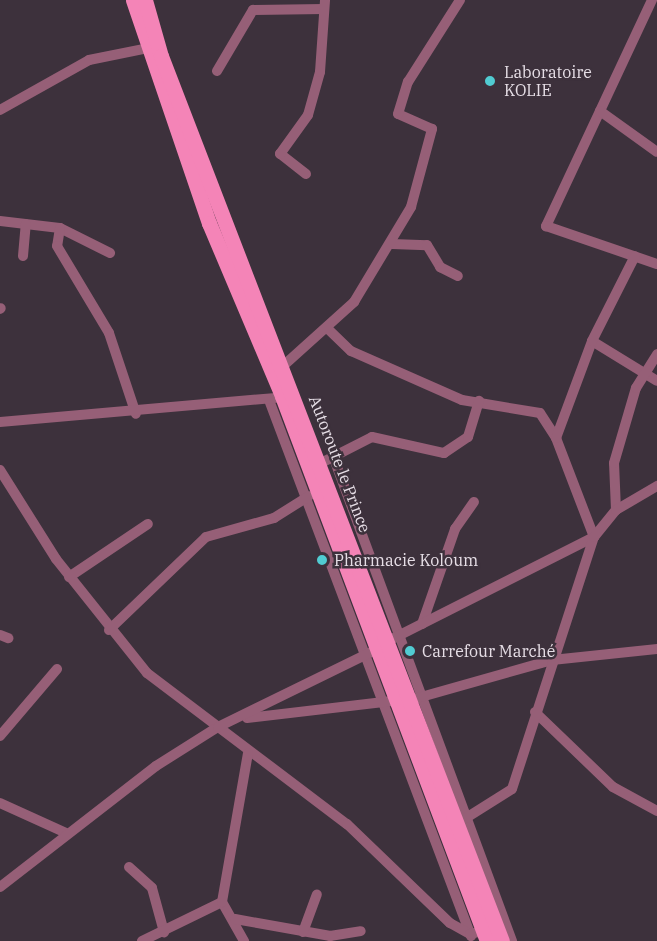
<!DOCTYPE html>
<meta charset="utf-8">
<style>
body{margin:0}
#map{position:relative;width:657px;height:941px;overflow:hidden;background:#3d313c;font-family:"IBM Plex Serif",serif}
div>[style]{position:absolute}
.minor>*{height:10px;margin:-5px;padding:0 5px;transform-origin:5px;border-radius:5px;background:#965f77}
.primary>*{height:15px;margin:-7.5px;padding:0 7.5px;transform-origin:7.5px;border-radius:7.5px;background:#f484b7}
.dots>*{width:16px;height:16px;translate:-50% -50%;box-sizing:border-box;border:3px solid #3d313c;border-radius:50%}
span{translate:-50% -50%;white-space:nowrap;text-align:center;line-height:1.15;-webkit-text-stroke:5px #3d313c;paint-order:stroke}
.poi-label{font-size:16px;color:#e6dee6}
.left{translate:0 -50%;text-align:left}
.street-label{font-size:16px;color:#e6dee6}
</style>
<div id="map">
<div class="minor">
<i style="left:652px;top:0;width:250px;rotate:115.1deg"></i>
<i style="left:546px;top:226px;width:117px;rotate:18.9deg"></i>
<i style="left:217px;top:71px;width:71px;rotate:-59.5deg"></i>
<i style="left:253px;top:10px;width:71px;rotate:-0.8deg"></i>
<i style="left:0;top:110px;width:102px;rotate:-29.3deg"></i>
<i style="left:89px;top:60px;width:60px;rotate:-11.5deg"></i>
<i style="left:600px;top:111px;width:70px;rotate:35.7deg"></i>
<i style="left:306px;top:174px;width:33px;rotate:-142deg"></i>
<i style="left:280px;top:154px;width:48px;rotate:-54.3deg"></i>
<i style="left:308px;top:115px;width:45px;rotate:-74.4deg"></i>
<i style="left:320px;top:72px;width:72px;rotate:-86deg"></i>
<i style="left:0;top:221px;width:60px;rotate:6.7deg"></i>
<i style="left:60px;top:228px;width:56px;rotate:26.6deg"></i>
<i style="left:60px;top:228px;width:18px;rotate:99deg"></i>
<i style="left:57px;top:246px;width:101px;rotate:59.1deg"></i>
<i style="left:109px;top:333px;width:85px;rotate:71.6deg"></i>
<i style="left:392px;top:244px;width:35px;rotate:2deg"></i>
<i style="left:427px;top:245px;width:26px;rotate:59deg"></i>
<i style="left:440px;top:267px;width:20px;rotate:27deg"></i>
<i style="left:23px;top:256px;width:32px;rotate:-85deg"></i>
<i style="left:0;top:309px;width:1px;rotate:-45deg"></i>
<i style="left:328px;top:329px;width:32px;rotate:44deg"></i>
<i style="left:351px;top:351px;width:121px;rotate:23.8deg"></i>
<i style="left:462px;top:400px;width:79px;rotate:9.5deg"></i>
<i style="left:540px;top:413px;width:30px;rotate:57deg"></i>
<i style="left:592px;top:341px;width:76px;rotate:31.6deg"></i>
<i style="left:283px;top:366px;width:96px;rotate:-42deg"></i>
<i style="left:354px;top:302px;width:111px;rotate:-59deg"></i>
<i style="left:411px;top:207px;width:81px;rotate:-74.9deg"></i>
<i style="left:432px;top:129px;width:37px;rotate:-156deg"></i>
<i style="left:398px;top:114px;width:34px;rotate:-73deg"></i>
<i style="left:408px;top:82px;width:97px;rotate:-57.6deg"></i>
<i style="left:269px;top:400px;width:573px;rotate:69.35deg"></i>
<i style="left:0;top:422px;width:277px;rotate:-5deg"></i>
<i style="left:333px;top:456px;width:517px;rotate:69.74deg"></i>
<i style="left:321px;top:463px;width:57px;rotate:-27deg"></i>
<i style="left:372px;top:437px;width:74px;rotate:12.5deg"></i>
<i style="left:444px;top:453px;width:29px;rotate:-34deg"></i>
<i style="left:468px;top:437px;width:38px;rotate:-73deg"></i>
<i style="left:0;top:470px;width:105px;rotate:57.8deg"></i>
<i style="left:56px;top:559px;width:146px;rotate:51.4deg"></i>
<i style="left:147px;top:673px;width:251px;rotate:37.1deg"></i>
<i style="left:347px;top:824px;width:143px;rotate:43.9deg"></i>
<i style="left:450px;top:923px;width:23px;rotate:29deg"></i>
<i style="left:470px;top:934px;width:13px;rotate:-13deg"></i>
<i style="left:616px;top:510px;width:47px;rotate:-92.4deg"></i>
<i style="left:614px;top:463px;width:78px;rotate:-73.7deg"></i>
<i style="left:636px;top:388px;width:40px;rotate:-58deg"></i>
<i style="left:69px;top:577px;width:95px;rotate:-33.9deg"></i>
<i style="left:422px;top:624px;width:101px;rotate:-70.8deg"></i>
<i style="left:455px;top:529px;width:33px;rotate:-55deg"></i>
<i style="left:109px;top:630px;width:134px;rotate:-43.8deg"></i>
<i style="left:206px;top:537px;width:71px;rotate:-15.6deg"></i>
<i style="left:274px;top:518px;width:41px;rotate:-32.2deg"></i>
<i style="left:0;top:635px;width:9px;rotate:21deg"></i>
<i style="left:390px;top:640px;width:229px;rotate:-26.8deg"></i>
<i style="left:594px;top:537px;width:106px;rotate:-111deg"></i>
<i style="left:556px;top:438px;width:103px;rotate:-69.6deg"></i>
<i style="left:592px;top:341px;width:95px;rotate:-63.2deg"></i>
<i style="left:414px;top:699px;width:143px;rotate:-15.8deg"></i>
<i style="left:552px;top:660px;width:106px;rotate:-6deg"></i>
<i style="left:535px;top:712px;width:108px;rotate:43.9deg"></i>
<i style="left:613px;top:787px;width:50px;rotate:28.6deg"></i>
<i style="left:247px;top:718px;width:146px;rotate:-6.7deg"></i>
<i style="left:0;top:736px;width:88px;rotate:-49.6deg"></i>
<i style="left:0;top:803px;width:72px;rotate:24.4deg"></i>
<i style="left:466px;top:818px;width:54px;rotate:-32.2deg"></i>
<i style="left:512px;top:789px;width:265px;rotate:-72deg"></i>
<i style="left:594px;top:537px;width:35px;rotate:-51deg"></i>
<i style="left:616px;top:510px;width:48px;rotate:-30.3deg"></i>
<i style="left:129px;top:867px;width:31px;rotate:42deg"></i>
<i style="left:152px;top:888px;width:46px;rotate:74.7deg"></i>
<i style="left:0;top:887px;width:197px;rotate:-37.8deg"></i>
<i style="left:156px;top:766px;width:73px;rotate:-32.2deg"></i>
<i style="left:218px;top:727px;width:173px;rotate:-26.1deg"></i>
<i style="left:222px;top:902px;width:45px;rotate:60.6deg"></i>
<i style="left:235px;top:919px;width:97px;rotate:10.1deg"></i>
<i style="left:330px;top:936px;width:31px;rotate:-9deg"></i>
<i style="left:303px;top:932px;width:40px;rotate:-69.8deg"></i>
<i style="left:142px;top:941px;width:89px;rotate:-26deg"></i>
<i style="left:222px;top:902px;width:151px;rotate:-80.1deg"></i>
</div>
<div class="primary">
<i style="left:133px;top:0;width:236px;rotate:71.2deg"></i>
<i style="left:209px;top:223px;width:188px;rotate:67.1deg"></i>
<i style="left:282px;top:396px;width:582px;rotate:69.39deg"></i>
<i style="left:145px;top:0;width:58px;rotate:74.1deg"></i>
<i style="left:161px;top:56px;width:948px;rotate:68.93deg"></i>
</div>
<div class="dots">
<i style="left:490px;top:81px;background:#51ccd2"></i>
<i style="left:322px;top:560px;background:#51ccd2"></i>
<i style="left:410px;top:651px;background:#51ccd2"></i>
</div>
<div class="poi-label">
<span class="left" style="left:504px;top:81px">Laboratoire<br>KOLIE</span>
<span class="left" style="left:334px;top:560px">Pharmacie Koloum</span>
<span class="left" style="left:422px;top:651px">Carrefour Marché</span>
</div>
<div class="street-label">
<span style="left:340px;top:464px;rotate:69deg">Autoroute le Prince</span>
</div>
</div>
